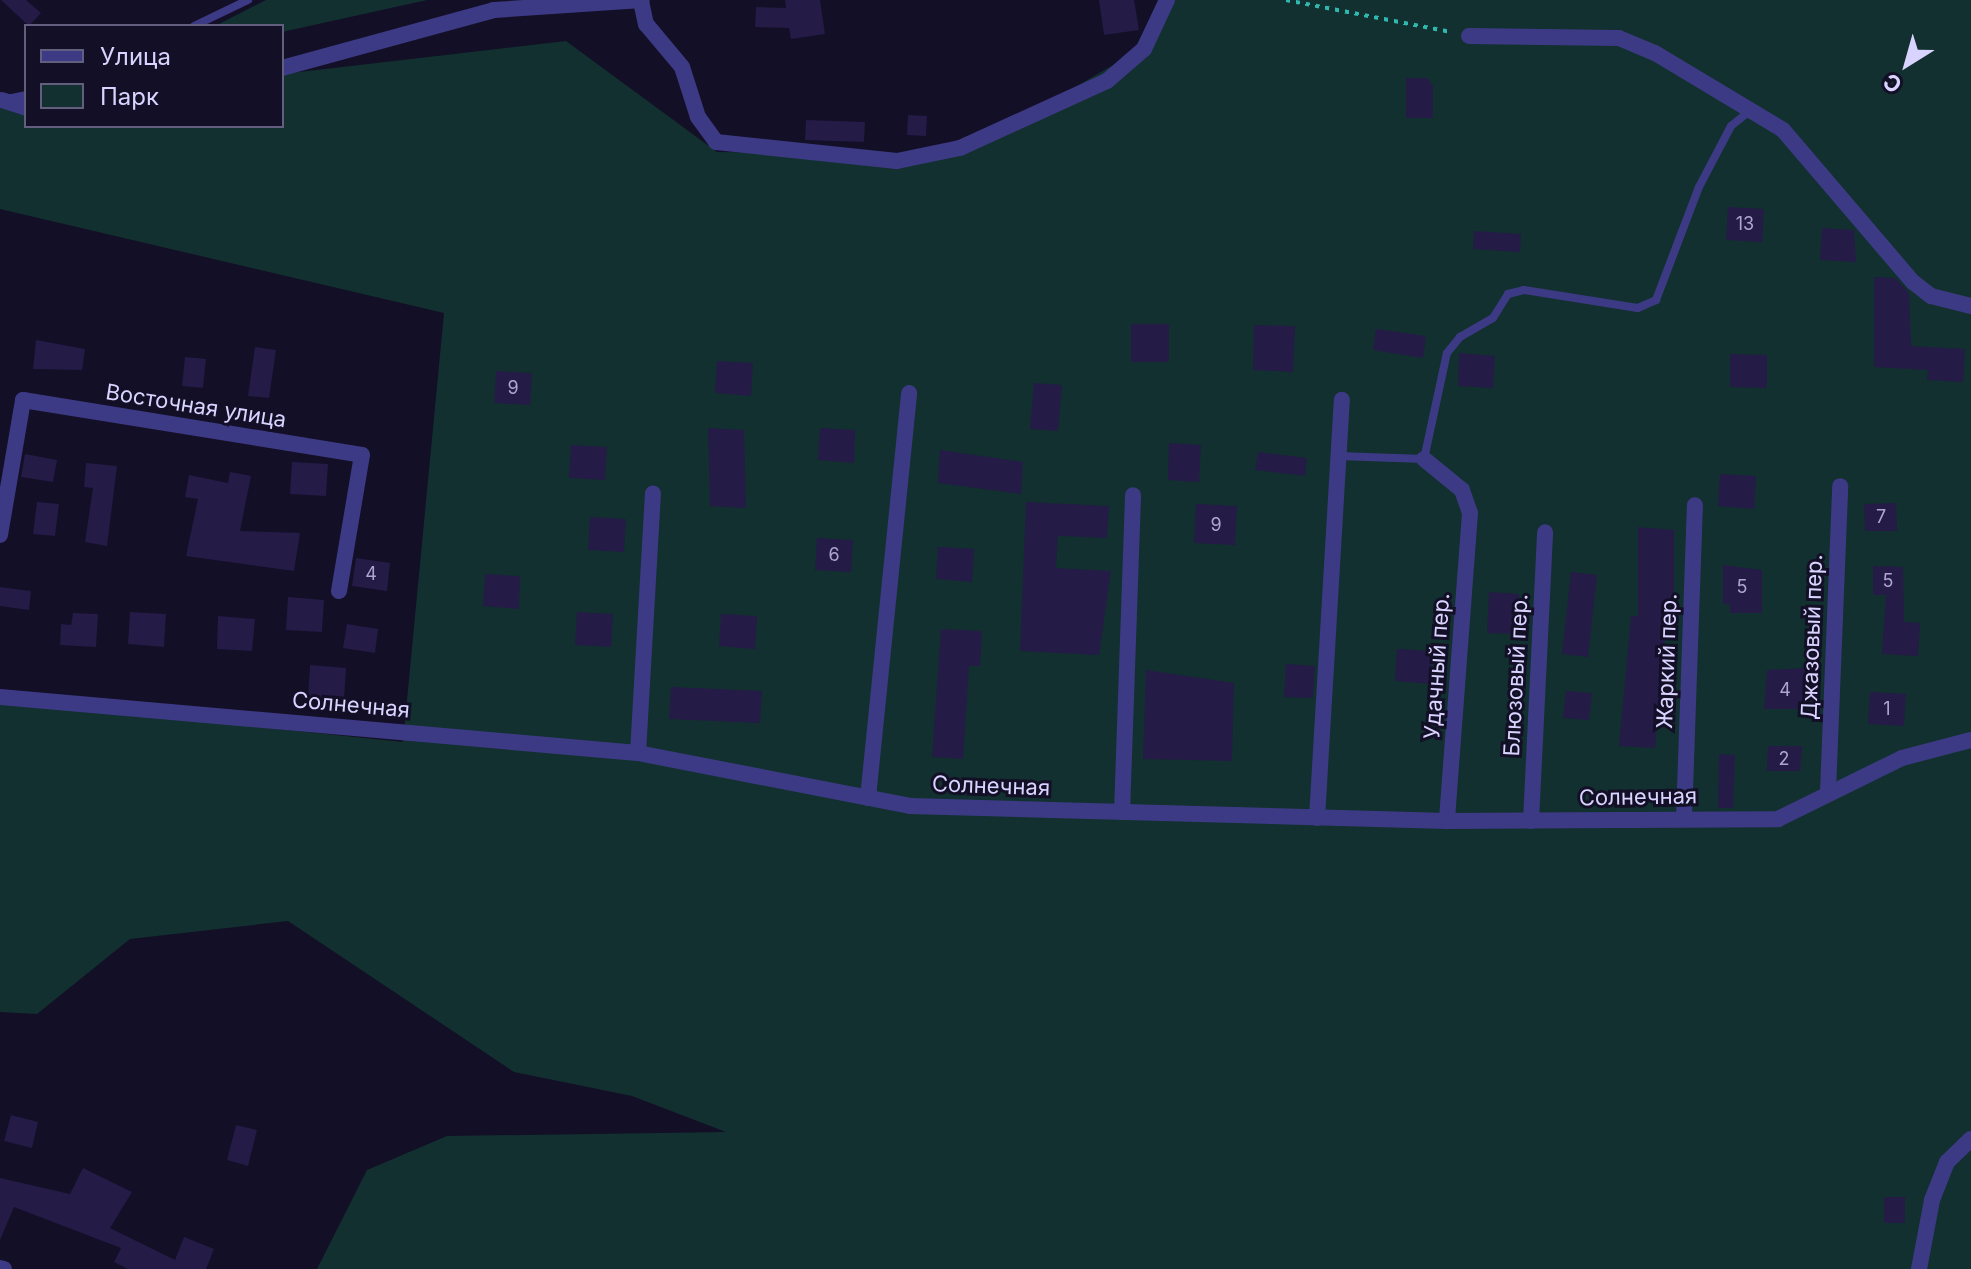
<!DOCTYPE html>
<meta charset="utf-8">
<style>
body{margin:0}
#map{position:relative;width:1971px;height:1269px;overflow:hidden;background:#130f26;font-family:Inter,sans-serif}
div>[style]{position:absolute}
.green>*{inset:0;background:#12302f}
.building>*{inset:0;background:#241b47}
.path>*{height:4px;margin-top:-2px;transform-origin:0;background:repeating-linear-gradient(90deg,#2fb8b0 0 4px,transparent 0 10px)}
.service>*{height:8px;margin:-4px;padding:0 4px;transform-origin:4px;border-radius:4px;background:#3d3a85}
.minor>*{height:16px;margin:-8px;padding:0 8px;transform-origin:8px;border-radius:8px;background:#3d3a85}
span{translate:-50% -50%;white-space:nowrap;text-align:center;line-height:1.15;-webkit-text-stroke:6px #130f26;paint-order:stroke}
.number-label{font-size:18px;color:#aca6d1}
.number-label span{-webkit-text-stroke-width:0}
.street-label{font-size:22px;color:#d9d4ff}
.legend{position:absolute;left:24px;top:24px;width:260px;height:104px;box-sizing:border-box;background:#130f26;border:2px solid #625e7d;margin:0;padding:10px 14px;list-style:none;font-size:24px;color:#d9d4ff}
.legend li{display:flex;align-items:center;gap:16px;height:40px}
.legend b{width:40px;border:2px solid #625e7d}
.north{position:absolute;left:1867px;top:24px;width:80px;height:80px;-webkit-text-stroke:6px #130f26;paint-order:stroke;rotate:217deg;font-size:22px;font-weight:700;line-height:32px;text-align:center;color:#d9d4ff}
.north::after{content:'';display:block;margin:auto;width:28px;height:36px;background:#d9d4ff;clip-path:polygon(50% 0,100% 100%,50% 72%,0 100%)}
</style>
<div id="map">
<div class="green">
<i style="clip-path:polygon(266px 0,427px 0,282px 32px,282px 26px,215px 26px)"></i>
<i style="clip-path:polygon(1160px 0,1971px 0,1971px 1269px,317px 1269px,367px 1170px,447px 1136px,726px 1132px,632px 1096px,514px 1072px,288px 921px,130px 939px,37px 1014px,0 1012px,0 700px,403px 742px,444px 313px,0 209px,0 106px,26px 103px,26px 126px,282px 126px,282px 74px,566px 41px,717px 152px,960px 154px,1132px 54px)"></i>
</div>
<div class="building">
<i style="clip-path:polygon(1px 0,26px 0,41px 13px,29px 26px)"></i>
<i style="clip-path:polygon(785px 0,820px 0,825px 34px,791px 39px,789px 28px,755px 27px,756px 7px,786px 8px)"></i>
<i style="clip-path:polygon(1099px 0,1134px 0,1139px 30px,1104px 35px)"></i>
<i style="clip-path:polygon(1406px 78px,1427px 78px,1433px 86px,1433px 118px,1406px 118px)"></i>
<i style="clip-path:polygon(908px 115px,927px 116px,926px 136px,907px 135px)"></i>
<i style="clip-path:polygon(806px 120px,865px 122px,864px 142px,805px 140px)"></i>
<i style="clip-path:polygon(1728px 207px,1764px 209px,1762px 242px,1726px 240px)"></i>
<i style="clip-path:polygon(1822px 228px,1854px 230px,1856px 262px,1820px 260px)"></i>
<i style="clip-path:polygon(1474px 231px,1521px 234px,1520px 252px,1473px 249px)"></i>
<i style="clip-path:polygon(1874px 277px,1895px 278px,1909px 293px,1911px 346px,1965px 349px,1963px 382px,1927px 380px,1928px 370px,1874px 367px)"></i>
<i style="clip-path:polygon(1131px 324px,1169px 324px,1169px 362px,1131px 362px)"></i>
<i style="clip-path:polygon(1254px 325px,1295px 326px,1293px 372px,1253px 370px)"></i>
<i style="clip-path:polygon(1376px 329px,1426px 336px,1423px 358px,1373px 350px)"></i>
<i style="clip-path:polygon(36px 340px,85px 349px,82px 370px,33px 369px)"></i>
<i style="clip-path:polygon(255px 347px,276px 350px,269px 398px,248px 396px)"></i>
<i style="clip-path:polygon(1459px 353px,1495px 356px,1493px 388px,1458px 386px)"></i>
<i style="clip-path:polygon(1730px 354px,1767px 355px,1767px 388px,1730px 387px)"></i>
<i style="clip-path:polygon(185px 357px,206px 359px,203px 388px,182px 386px)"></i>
<i style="clip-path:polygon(717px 361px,753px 363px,751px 396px,715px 393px)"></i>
<i style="clip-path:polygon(496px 371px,532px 373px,530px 405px,494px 403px)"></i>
<i style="clip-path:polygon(1034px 383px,1062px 385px,1058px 431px,1030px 429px)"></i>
<i style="clip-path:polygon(708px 428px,744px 430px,746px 508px,710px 506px)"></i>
<i style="clip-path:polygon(820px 428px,855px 430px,854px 463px,818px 460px)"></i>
<i style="clip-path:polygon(1169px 443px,1201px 445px,1199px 482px,1168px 480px)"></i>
<i style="clip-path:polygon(571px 445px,607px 447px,605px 480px,569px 478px)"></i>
<i style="clip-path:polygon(940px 450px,1023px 462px,1021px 494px,938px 483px)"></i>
<i style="clip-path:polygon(1258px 452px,1307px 458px,1305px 476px,1255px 470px)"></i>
<i style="clip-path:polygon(25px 454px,57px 460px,53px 482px,21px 477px)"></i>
<i style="clip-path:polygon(292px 462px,328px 464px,326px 496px,290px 494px)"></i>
<i style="clip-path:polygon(86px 463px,117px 466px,107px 546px,85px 542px,93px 488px,84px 487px)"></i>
<i style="clip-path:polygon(230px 472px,251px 476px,240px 531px,300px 533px,294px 571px,186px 556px,198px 499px,185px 497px,189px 475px,228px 483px)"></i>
<i style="clip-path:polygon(1720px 474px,1756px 476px,1754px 509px,1718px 506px)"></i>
<i style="clip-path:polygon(37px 502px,59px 504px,55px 536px,33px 534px)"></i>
<i style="clip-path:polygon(1026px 502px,1109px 506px,1107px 538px,1058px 536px,1056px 568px,1111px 571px,1099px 655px,1020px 651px)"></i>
<i style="clip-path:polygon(1896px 503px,1897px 531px,1865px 531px,1864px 504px)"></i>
<i style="clip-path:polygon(1196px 504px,1237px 506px,1235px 545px,1194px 543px)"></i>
<i style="clip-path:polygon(590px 517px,626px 519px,624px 552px,588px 550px)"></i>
<i style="clip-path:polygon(1638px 527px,1674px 530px,1674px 606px,1668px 605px,1655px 748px,1619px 746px,1631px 616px,1638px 616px)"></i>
<i style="clip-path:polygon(817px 538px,853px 540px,851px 572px,815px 570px)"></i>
<i style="clip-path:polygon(938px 547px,974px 549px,972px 582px,936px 579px)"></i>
<i style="clip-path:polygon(356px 558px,390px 563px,387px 591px,352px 586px)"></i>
<i style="clip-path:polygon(1723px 565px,1762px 570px,1762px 613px,1730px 613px,1730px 604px,1723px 604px)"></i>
<i style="clip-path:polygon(1873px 566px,1903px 567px,1904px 622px,1920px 623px,1918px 656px,1882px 654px,1886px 595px,1873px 595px)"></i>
<i style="clip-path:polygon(1571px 572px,1597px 575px,1588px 657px,1562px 654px)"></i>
<i style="clip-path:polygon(485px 574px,520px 576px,519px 609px,483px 606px)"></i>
<i style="clip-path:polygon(0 587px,31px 591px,29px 610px,0 606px)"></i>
<i style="clip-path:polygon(1489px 592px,1519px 594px,1517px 634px,1487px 633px)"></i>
<i style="clip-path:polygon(288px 597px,324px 600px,322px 632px,286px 630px)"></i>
<i style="clip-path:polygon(130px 612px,166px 614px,164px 647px,128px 644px)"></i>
<i style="clip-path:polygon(577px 612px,613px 614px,611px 647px,575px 645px)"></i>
<i style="clip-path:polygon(73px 613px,98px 614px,96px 647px,60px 645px,61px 624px,71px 625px)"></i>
<i style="clip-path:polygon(721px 614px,757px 616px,755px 649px,719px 646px)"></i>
<i style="clip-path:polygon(218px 616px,255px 619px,252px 651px,217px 649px)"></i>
<i style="clip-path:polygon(347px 624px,378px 629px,375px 653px,343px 648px)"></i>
<i style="clip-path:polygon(941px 629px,982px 631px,980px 666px,969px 666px,963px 759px,932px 757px)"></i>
<i style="clip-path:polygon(1397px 649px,1432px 651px,1431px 684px,1395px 681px)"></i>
<i style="clip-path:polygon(1286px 664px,1315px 666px,1313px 698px,1284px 697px)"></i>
<i style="clip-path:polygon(310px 665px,346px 668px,344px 700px,308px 698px)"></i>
<i style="clip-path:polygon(1805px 668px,1803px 709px,1764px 709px,1767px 670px)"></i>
<i style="clip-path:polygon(1146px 670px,1234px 683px,1232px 761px,1143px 759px)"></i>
<i style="clip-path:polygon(671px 687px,762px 691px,760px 723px,669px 719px)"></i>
<i style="clip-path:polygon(1566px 691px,1592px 693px,1589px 720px,1563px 718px)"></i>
<i style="clip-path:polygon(1870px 692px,1906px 694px,1904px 726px,1868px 724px)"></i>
<i style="clip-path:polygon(1768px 746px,1802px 746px,1800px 771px,1767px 771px)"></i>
<i style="clip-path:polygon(1719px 754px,1735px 755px,1733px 808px,1718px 808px)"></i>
<i style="clip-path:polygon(11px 1115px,38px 1122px,32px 1148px,4px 1141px)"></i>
<i style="clip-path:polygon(236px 1125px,257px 1130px,248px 1166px,227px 1160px)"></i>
<i style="clip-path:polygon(83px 1168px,132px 1192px,110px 1228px,175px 1260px,184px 1237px,214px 1249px,206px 1269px,128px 1269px,114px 1262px,121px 1248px,14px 1207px,0 1240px,0 1178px,70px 1194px)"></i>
<i style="clip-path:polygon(1884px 1197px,1905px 1197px,1905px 1223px,1884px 1223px)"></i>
</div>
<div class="path">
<i style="left:1286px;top:0;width:168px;rotate:11deg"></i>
</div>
<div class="service">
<i style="left:194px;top:26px;width:60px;rotate:-25.7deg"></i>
<i style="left:7px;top:99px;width:19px;rotate:-12deg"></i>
<i style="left:1338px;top:456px;width:86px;rotate:2deg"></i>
<i style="left:1424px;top:459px;width:108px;rotate:-77.8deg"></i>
<i style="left:1447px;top:353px;width:21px;rotate:-51deg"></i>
<i style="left:1460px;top:337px;width:38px;rotate:-30deg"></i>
<i style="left:1493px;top:318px;width:28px;rotate:-58deg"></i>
<i style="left:1508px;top:294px;width:16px;rotate:-14deg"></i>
<i style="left:1524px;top:290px;width:115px;rotate:9deg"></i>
<i style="left:1638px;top:308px;width:20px;rotate:-24deg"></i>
<i style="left:1656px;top:300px;width:121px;rotate:-69.2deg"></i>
<i style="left:1699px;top:187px;width:69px;rotate:-62.3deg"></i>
<i style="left:1731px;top:126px;width:21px;rotate:-39deg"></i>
</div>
<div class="minor">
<i style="left:641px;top:1px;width:24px;rotate:78deg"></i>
<i style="left:646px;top:24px;width:56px;rotate:50.1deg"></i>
<i style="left:682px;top:67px;width:52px;rotate:72.3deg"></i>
<i style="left:698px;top:117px;width:31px;rotate:54deg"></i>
<i style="left:716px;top:142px;width:182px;rotate:6deg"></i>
<i style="left:897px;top:161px;width:64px;rotate:-11.7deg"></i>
<i style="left:960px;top:148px;width:162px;rotate:-24.5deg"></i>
<i style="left:1107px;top:81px;width:49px;rotate:-40.9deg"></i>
<i style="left:1144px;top:49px;width:54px;rotate:-64.9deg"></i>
<i style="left:1469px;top:36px;width:150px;rotate:0.8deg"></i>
<i style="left:1619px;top:38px;width:39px;rotate:23deg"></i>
<i style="left:1655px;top:53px;width:149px;rotate:31deg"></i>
<i style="left:1783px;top:130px;width:200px;rotate:49.5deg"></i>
<i style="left:1913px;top:282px;width:23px;rotate:38deg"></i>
<i style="left:1931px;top:296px;width:41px;rotate:14deg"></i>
<i style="left:282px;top:68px;width:220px;rotate:-15.3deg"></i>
<i style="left:494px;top:10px;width:148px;rotate:-3.9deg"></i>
<i style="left:2px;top:100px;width:25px;rotate:18deg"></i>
<i style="left:1424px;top:459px;width:49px;rotate:39.2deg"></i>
<i style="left:1462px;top:490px;width:24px;rotate:71deg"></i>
<i style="left:1470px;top:513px;width:309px;rotate:94.3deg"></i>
<i style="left:0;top:535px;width:137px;rotate:-80.3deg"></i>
<i style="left:23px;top:400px;width:343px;rotate:9.2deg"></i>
<i style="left:362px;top:455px;width:138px;rotate:99.6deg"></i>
<i style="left:0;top:697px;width:640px;rotate:5.02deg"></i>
<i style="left:638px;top:753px;width:277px;rotate:11deg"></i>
<i style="left:910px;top:806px;width:537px;rotate:1.6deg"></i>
<i style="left:1447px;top:821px;width:331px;rotate:-0.3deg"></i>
<i style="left:1778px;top:819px;width:138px;rotate:-26.2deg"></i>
<i style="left:1902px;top:758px;width:71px;rotate:-14.6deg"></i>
<i style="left:638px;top:753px;width:260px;rotate:-86.7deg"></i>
<i style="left:1828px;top:791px;width:305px;rotate:-87.7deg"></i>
<i style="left:868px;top:798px;width:407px;rotate:-84.2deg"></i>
<i style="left:1122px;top:812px;width:317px;rotate:-88deg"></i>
<i style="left:1317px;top:818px;width:419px;rotate:-86.6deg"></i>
<i style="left:1684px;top:818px;width:313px;rotate:-88deg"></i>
<i style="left:1531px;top:821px;width:289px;rotate:-87.2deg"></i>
<i style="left:0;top:1268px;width:4px;rotate:14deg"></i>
<i style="left:1919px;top:1269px;width:70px;rotate:-79.3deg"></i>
<i style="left:1932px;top:1200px;width:41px;rotate:-68.5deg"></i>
<i style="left:1947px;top:1162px;width:33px;rotate:-44deg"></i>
</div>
<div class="number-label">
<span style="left:1745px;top:224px">13</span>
<span style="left:513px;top:388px">9</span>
<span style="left:1881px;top:517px">7</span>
<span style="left:1216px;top:525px">9</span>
<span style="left:834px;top:555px">6</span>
<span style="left:371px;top:574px">4</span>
<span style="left:1888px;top:581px">5</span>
<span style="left:1742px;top:587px">5</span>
<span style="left:1785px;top:690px">4</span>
<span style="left:1887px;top:709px">1</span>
<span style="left:1784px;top:759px">2</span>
</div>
<div class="street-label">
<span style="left:196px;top:406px;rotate:9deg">Восточная улица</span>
<span style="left:1812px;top:637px;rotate:-88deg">Джазовый пер.</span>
<span style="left:1667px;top:661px;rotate:-88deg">Жаркий пер.</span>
<span style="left:1437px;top:666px;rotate:-86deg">Удачный пер.</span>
<span style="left:1516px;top:675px;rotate:-87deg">Блюзовый пер.</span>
<span style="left:351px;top:705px;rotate:5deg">Солнечная</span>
<span style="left:991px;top:786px;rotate:2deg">Солнечная</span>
<span style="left:1638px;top:797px;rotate:-1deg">Солнечная</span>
</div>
<ul class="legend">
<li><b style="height:10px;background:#3d3a85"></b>Улица</li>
<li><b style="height:22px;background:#12302f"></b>Парк</li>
</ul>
<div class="north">С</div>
</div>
